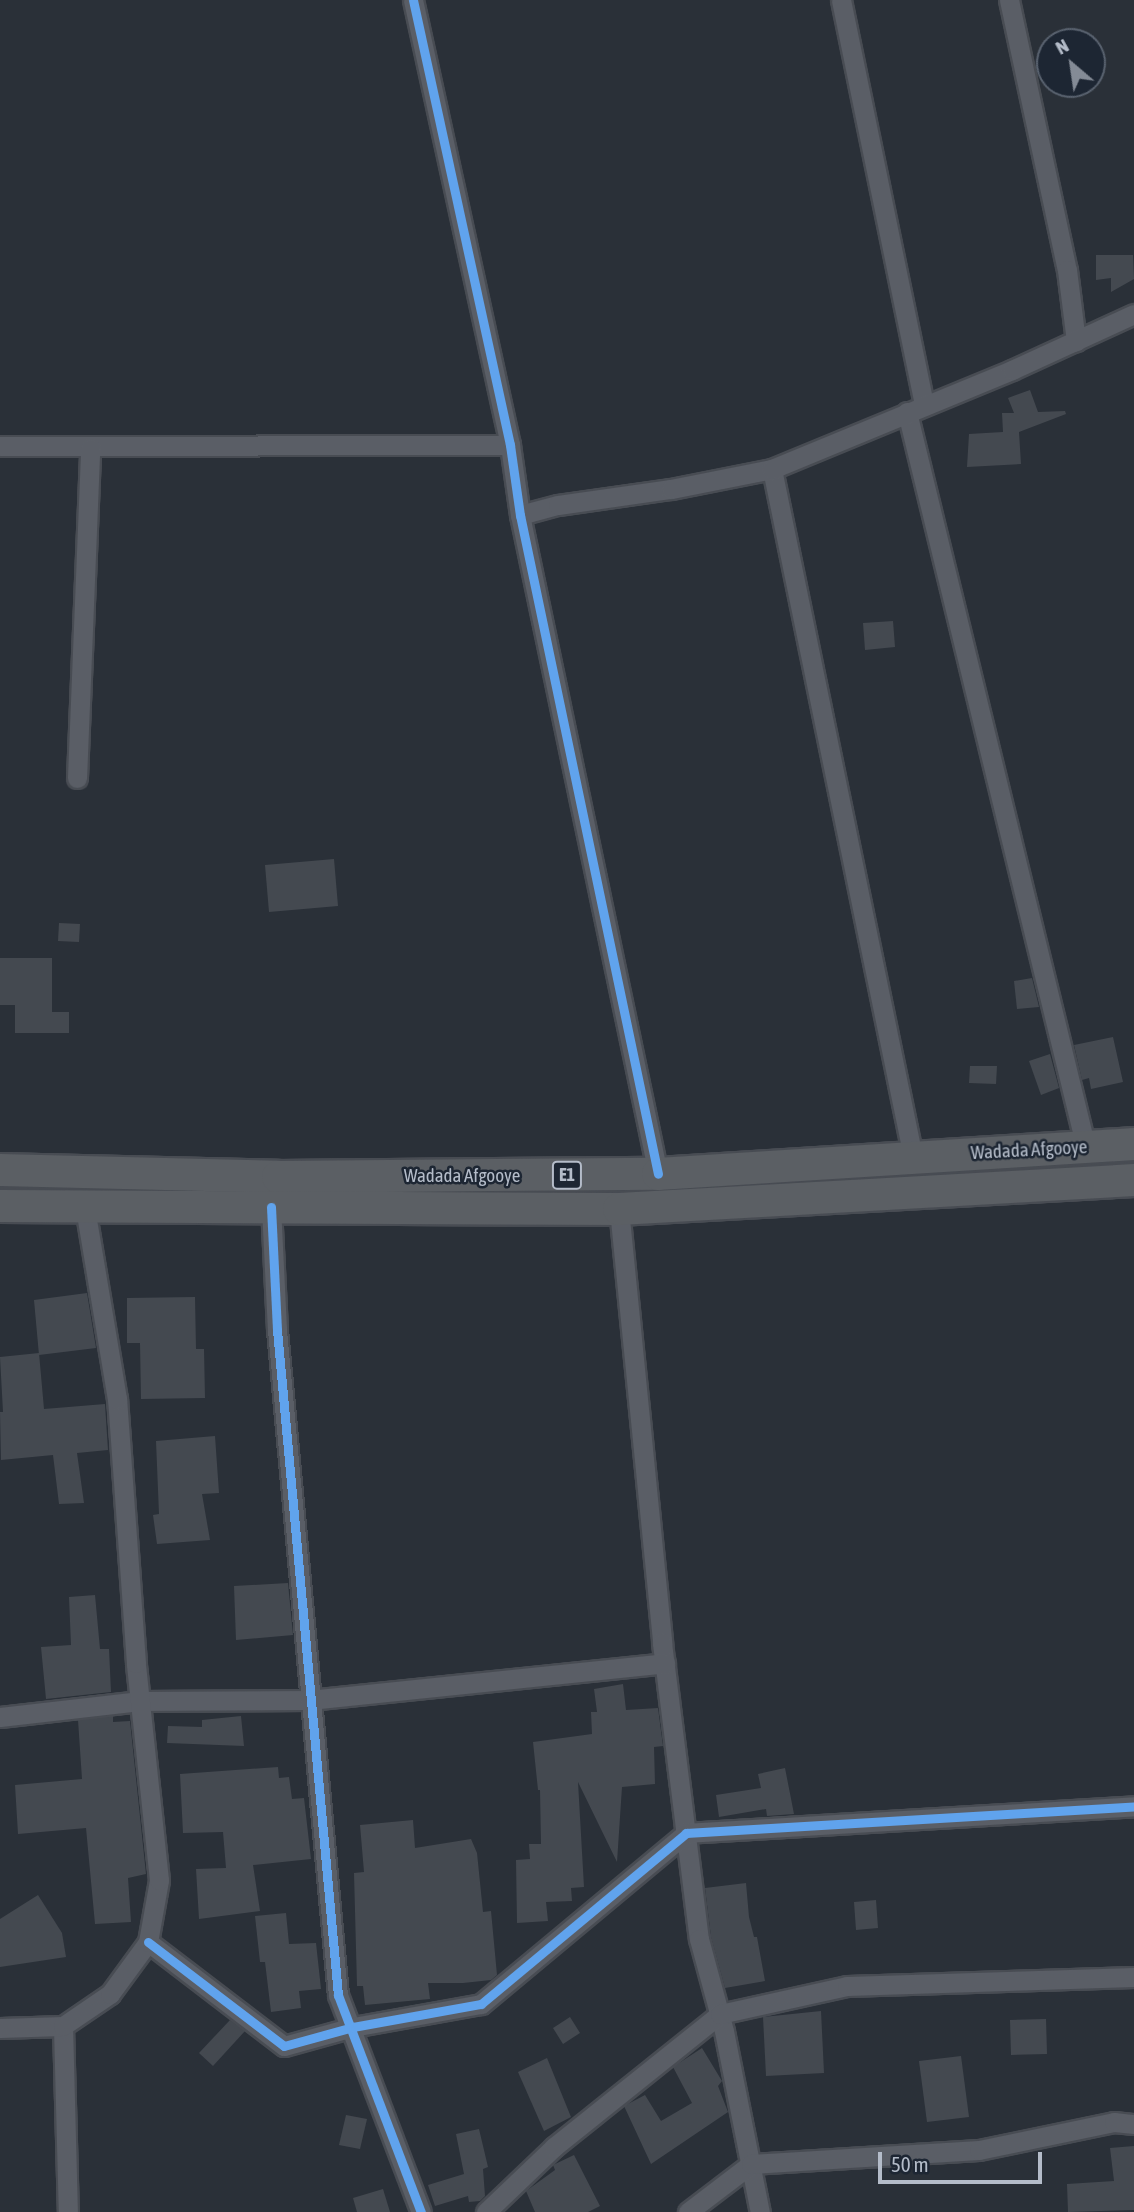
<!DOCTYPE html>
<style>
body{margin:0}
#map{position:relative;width:1134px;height:2212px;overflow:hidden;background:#2a3038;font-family:"Asap Condensed",sans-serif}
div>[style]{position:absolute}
.building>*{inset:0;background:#444950}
.roads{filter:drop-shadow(2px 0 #484c53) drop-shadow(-2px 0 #484c53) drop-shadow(0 2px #484c53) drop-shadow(0 -2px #484c53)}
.minor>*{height:19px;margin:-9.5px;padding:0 9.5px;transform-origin:9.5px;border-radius:9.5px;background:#5a5e66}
.trunk>*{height:32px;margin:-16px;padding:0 16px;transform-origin:16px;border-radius:16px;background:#5b5f64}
.cycleway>*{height:9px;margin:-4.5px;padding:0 4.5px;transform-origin:4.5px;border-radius:4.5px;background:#60a3ed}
span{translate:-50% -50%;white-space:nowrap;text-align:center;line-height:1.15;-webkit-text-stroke:5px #1d2633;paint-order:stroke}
.shield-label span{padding:2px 5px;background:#1d2633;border:2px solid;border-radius:5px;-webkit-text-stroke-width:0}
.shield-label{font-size:18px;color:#b4bcc9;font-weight:700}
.street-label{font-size:19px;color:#b4bcc9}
.north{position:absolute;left:1036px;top:28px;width:70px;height:70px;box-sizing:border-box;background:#1d2633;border:2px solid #59626f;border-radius:50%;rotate:331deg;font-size:19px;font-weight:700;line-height:28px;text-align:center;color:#b4bcc9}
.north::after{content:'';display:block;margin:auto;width:24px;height:32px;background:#848b96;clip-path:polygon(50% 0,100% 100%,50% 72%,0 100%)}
.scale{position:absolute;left:878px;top:2152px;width:164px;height:32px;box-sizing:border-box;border:4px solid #b4bcc9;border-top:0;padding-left:9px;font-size:21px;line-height:24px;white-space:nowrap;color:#b4bcc9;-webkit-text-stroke:5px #1d2633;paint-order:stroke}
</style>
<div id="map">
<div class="building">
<i style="clip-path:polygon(1096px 255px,1133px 255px,1134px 279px,1111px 292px,1111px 278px,1096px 280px)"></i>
<i style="clip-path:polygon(1030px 390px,1038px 412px,1065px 411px,1066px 414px,1019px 432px,1021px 464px,967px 467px,969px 434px,1003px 432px,1002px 413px,1014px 413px,1008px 398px)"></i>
<i style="clip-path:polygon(893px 621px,895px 647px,865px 650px,863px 623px)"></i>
<i style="clip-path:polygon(334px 859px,338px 906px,269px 912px,265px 865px)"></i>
<i style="clip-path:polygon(59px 923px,80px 924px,79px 942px,58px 941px)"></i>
<i style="clip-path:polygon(0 958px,52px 958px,52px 1012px,69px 1012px,69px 1033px,15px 1033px,15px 1005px,0 1005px)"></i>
<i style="clip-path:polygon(1032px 978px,1039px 1007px,1017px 1009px,1014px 981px)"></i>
<i style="clip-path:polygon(1113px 1037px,1123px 1082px,1091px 1089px,1089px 1078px,1082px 1080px,1074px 1045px)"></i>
<i style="clip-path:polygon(1050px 1054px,1059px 1088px,1041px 1095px,1029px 1061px)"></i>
<i style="clip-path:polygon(970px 1066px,997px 1066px,996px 1084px,969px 1083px)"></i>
<i style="clip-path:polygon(87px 1293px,96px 1348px,39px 1355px,34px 1300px)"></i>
<i style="clip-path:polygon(195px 1297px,196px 1349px,204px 1349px,205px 1398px,141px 1399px,140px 1343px,127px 1343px,127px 1298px)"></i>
<i style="clip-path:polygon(39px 1353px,44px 1409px,105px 1404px,108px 1450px,77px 1453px,84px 1503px,59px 1504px,53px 1455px,1px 1460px,0 1412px,3px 1412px,0 1357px)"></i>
<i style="clip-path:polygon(215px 1436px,219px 1493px,202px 1494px,210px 1540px,157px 1544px,153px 1515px,159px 1514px,156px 1441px)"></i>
<i style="clip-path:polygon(288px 1583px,293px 1635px,236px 1640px,234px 1586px)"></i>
<i style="clip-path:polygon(95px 1595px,100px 1649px,109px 1649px,111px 1692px,46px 1699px,41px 1647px,71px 1645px,69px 1597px)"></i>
<i style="clip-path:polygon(623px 1684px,626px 1710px,658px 1708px,663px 1746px,654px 1747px,655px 1784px,622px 1787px,617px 1862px,578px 1782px,584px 1887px,571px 1888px,572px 1901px,546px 1902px,548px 1921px,517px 1923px,516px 1860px,530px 1859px,529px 1844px,541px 1844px,540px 1790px,538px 1790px,533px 1742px,592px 1734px,591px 1712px,597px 1712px,594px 1689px)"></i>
<i style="clip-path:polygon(113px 1716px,113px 1722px,130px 1721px,146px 1874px,128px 1878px,131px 1922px,95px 1924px,86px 1828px,18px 1834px,15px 1785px,82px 1779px,78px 1720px)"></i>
<i style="clip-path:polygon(241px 1716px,244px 1746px,167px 1743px,168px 1726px,202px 1727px,202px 1720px)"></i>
<i style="clip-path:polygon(278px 1767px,279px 1778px,289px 1777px,292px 1799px,304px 1798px,311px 1859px,253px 1865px,260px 1911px,199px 1919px,196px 1869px,226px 1868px,223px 1832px,183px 1833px,180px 1774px)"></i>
<i style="clip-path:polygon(785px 1768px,794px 1814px,767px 1816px,766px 1809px,719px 1817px,716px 1795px,761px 1788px,758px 1774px)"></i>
<i style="clip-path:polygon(413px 1820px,415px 1848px,471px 1839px,477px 1853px,483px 1912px,491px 1911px,497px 1975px,491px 1980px,463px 1983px,428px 1983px,430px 1999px,365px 2005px,363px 1986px,357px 1986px,354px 1873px,364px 1872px,360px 1825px)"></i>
<i style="clip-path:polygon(746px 1883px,749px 1917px,754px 1937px,757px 1937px,765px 1981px,725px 1988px,711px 1937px,705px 1888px)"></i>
<i style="clip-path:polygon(38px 1895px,62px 1933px,66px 1957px,0 1967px,0 1919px)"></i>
<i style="clip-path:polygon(876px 1900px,878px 1928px,856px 1930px,854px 1902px)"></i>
<i style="clip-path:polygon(286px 1913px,289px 1944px,316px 1943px,321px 1989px,299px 1991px,301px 2008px,271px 2012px,265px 1962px,260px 1962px,255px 1916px)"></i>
<i style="clip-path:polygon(821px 2011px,824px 2073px,766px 2076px,763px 2017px)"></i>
<i style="clip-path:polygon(570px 2017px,580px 2033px,563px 2044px,553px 2028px)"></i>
<i style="clip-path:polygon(1046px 2019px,1047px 2054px,1011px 2055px,1010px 2020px)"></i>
<i style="clip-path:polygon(230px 2020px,245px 2031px,213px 2066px,199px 2053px)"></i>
<i style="clip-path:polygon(702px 2048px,722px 2081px,718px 2086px,728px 2112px,651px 2164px,624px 2106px,645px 2095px,661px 2121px,692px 2103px,673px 2067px)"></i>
<i style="clip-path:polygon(961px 2056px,969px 2117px,927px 2122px,919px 2061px)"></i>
<i style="clip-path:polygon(547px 2058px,571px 2117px,544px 2131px,518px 2072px)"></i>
<i style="clip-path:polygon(346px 2115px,367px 2119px,360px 2149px,339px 2145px)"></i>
<i style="clip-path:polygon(479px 2129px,488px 2167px,483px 2169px,485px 2196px,480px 2201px,469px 2202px,468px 2196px,435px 2206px,428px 2185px,464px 2174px,456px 2134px)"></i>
<i style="clip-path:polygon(1134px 2146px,1134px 2210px,1068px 2212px,1067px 2184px,1114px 2181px,1110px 2148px)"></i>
<i style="clip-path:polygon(574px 2155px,600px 2206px,588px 2212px,535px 2212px,526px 2191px,555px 2170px,553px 2165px)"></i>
<i style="clip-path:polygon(383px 2189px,390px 2212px,357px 2212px,353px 2198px)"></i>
</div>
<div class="roads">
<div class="minor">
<i style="left:413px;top:0;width:455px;rotate:77.7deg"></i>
<i style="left:510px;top:445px;width:71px;rotate:81.9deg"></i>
<i style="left:520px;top:515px;width:673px;rotate:78.17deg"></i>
<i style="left:841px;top:0;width:413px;rotate:78.4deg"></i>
<i style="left:1009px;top:0;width:276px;rotate:77.9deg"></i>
<i style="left:1067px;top:270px;width:72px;rotate:82.8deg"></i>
<i style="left:907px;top:412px;width:757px;rotate:76.33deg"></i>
<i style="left:0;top:446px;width:510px;rotate:-0.11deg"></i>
<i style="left:772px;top:469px;width:702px;rotate:78.42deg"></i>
<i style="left:520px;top:515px;width:39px;rotate:-15deg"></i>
<i style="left:558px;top:505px;width:114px;rotate:-8.1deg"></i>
<i style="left:671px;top:489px;width:103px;rotate:-11.2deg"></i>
<i style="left:772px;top:469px;width:260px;rotate:-22.4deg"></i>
<i style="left:1012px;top:370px;width:134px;rotate:-24.7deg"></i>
<i style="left:77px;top:778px;width:330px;rotate:-87.7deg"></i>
<i style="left:271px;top:1207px;width:123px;rotate:87.2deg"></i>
<i style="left:277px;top:1330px;width:668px;rotate:84.76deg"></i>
<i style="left:338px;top:1995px;width:232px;rotate:69.1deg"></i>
<i style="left:619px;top:1209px;width:436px;rotate:84.3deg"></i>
<i style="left:662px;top:1643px;width:298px;rotate:82.9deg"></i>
<i style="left:699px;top:1939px;width:95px;rotate:74.8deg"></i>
<i style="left:724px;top:2031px;width:185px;rotate:78.8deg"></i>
<i style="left:0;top:1717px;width:141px;rotate:-6.5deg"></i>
<i style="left:140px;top:1701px;width:169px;rotate:-0.3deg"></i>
<i style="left:309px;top:1700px;width:358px;rotate:-5.9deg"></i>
<i style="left:148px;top:1942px;width:171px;rotate:37.4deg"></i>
<i style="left:284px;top:2046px;width:72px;rotate:-15.4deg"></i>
<i style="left:353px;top:2027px;width:130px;rotate:-10.2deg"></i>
<i style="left:481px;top:2004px;width:267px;rotate:-39.8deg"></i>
<i style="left:686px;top:1833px;width:449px;rotate:-3.4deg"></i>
<i style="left:63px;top:2026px;width:186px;rotate:88.5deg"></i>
<i style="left:0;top:2028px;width:63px;rotate:-1.8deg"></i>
<i style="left:63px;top:2026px;width:57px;rotate:-34.2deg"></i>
<i style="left:110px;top:1994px;width:64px;rotate:-53.8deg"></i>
<i style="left:148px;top:1942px;width:63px;rotate:-79.9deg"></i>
<i style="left:159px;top:1880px;width:218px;rotate:-96.1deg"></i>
<i style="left:136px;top:1663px;width:265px;rotate:-94.1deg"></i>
<i style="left:117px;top:1399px;width:194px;rotate:-99.5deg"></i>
<i style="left:486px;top:2212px;width:94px;rotate:-43.7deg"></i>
<i style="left:554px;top:2147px;width:213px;rotate:-38.7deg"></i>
<i style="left:720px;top:2014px;width:130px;rotate:-12.4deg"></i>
<i style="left:847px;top:1986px;width:287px;rotate:-1.8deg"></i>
<i style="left:688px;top:2212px;width:79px;rotate:-37.3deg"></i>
<i style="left:751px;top:2164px;width:228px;rotate:-3.5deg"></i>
<i style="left:979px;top:2150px;width:138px;rotate:-11.7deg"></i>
<i style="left:1114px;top:2122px;width:20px;rotate:6deg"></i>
</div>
<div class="trunk">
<i style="left:0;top:1170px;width:278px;rotate:1.4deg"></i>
<i style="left:278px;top:1177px;width:380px;rotate:-0.5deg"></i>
<i style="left:658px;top:1174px;width:477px;rotate:-3.6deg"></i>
<i style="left:0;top:1206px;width:619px;rotate:0.28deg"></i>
<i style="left:619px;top:1209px;width:516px;rotate:-3.22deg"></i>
</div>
</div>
<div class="cycleway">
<i style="left:413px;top:0;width:455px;rotate:77.7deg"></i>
<i style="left:510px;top:445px;width:71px;rotate:81.9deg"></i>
<i style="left:520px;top:515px;width:673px;rotate:78.17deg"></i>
<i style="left:271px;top:1207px;width:123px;rotate:87.2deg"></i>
<i style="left:277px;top:1330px;width:668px;rotate:84.76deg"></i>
<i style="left:338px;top:1995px;width:232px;rotate:69.1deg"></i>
<i style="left:148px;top:1942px;width:171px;rotate:37.4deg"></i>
<i style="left:284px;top:2046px;width:72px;rotate:-15.4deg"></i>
<i style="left:353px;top:2027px;width:130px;rotate:-10.2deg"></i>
<i style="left:481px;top:2004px;width:267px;rotate:-39.8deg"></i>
<i style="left:686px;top:1833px;width:449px;rotate:-3.4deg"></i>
</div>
<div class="shield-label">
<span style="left:567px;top:1175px">E1</span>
</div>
<div class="street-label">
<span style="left:1029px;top:1150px;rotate:-3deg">Wadada Afgooye</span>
<span style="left:462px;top:1176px">Wadada Afgooye</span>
</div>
<div class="north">N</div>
<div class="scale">50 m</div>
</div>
